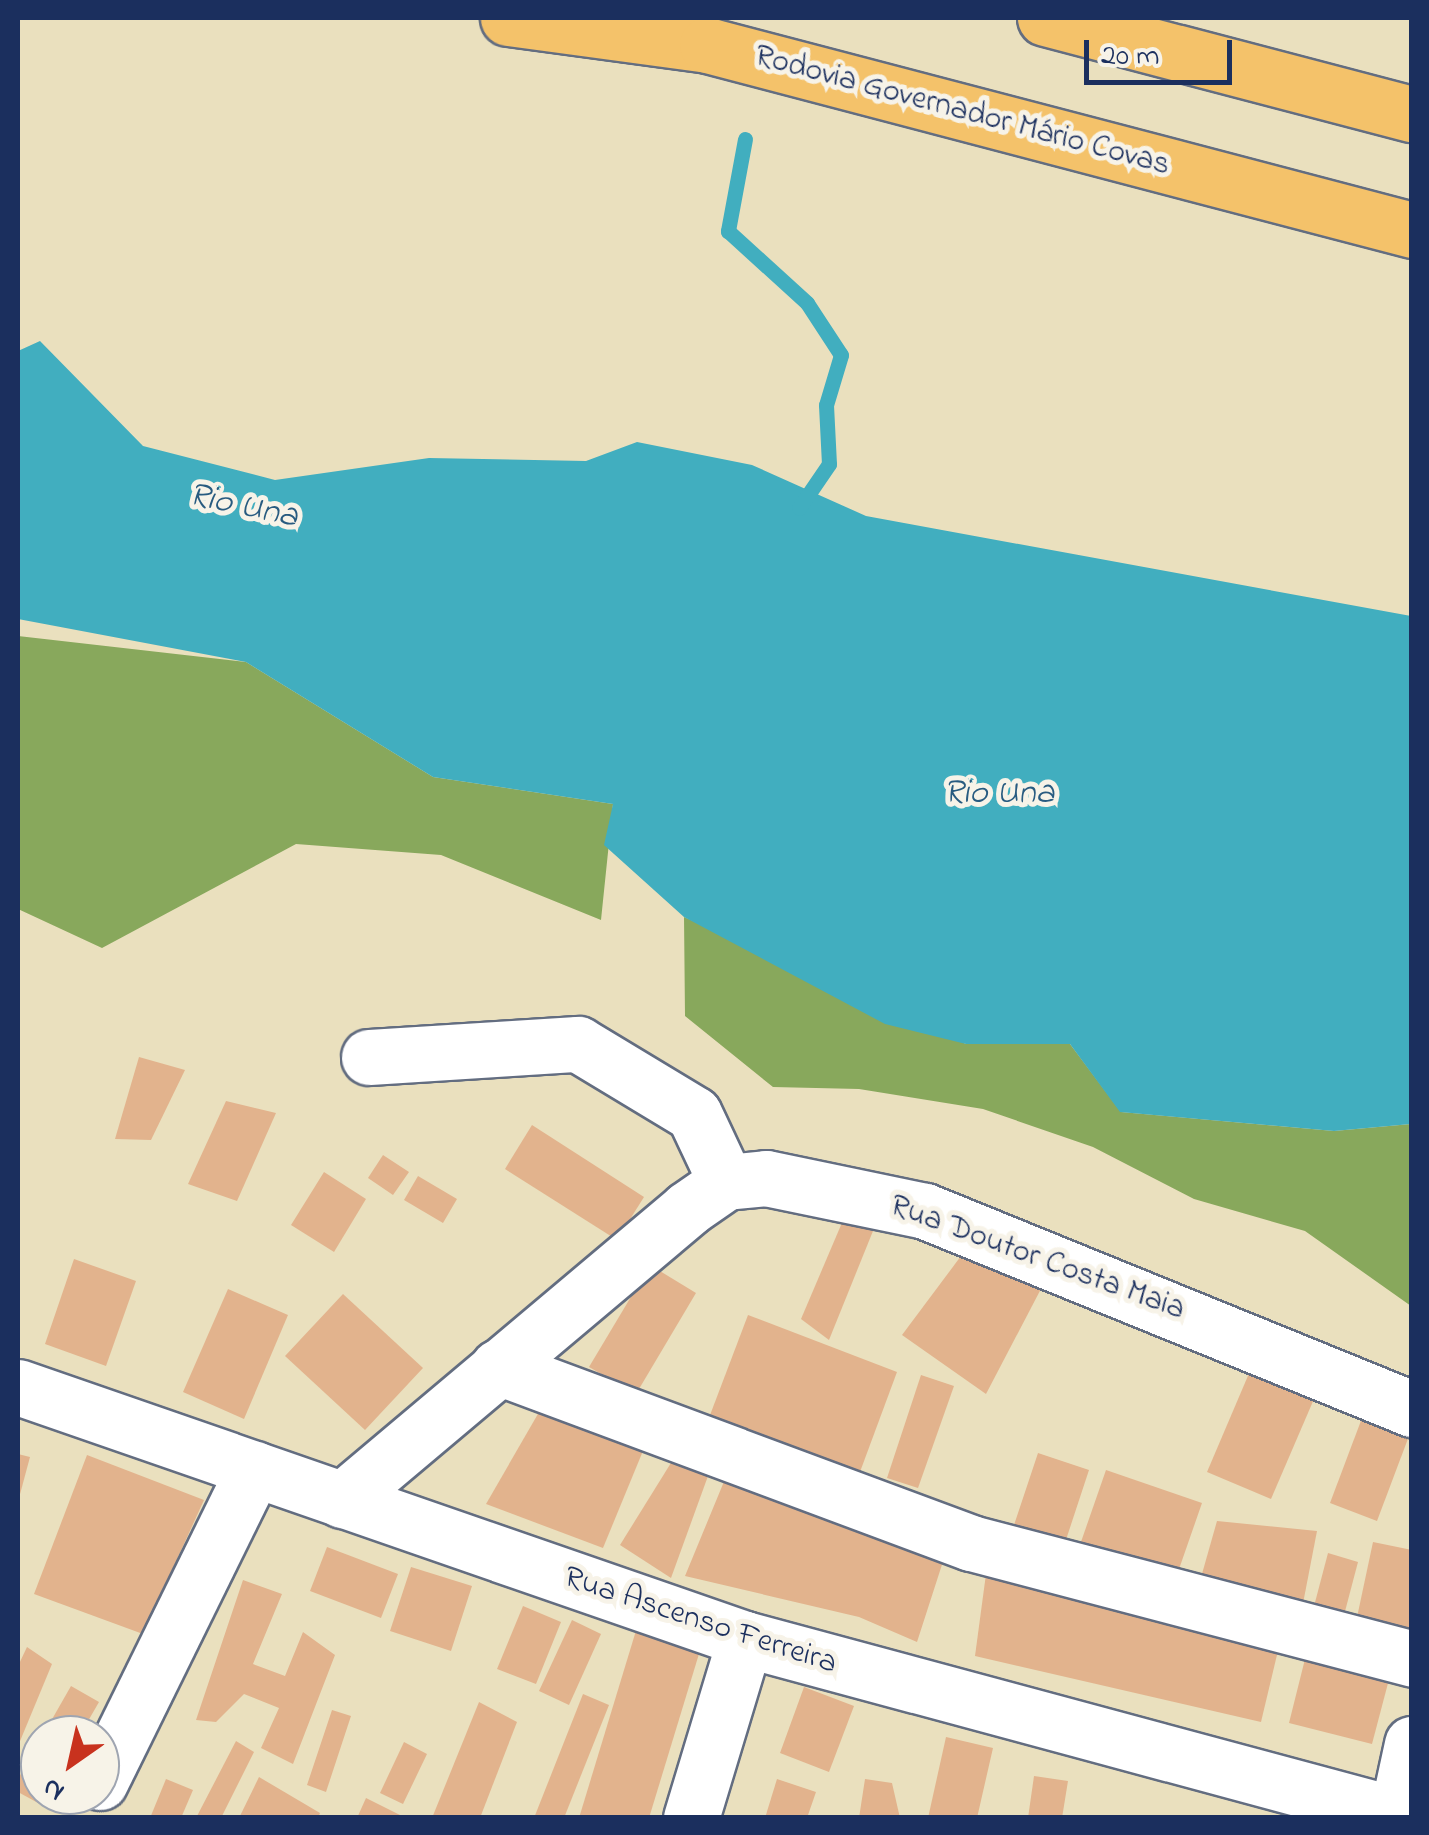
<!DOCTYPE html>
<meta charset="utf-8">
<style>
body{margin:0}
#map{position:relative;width:1429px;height:1835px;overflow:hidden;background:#eae0be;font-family:"Indie Flower",sans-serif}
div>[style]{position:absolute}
.forest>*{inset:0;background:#88a85c}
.water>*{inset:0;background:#41aebf}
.stream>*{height:15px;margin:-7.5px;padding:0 7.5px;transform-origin:7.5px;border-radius:7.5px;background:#41aebf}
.building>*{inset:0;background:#e2b38d}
.roads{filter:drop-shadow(2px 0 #636d80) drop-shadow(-2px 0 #636d80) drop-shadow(0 2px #636d80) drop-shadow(0 -2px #636d80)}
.minor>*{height:55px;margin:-27.5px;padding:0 27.5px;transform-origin:27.5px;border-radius:27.5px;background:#fff}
.highway>*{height:55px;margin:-27.5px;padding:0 27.5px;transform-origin:27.5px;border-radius:27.5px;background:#f4c26a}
span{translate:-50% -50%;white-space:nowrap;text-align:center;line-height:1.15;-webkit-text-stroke:10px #f7f3e8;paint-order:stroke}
.street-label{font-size:32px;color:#1b2f5e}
.water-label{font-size:35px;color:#285b80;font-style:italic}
.frame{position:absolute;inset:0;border:20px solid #1b2f5e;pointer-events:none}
.north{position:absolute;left:20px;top:1715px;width:100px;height:100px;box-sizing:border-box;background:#f7f3e8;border:2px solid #9fa5b1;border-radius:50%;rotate:214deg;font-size:28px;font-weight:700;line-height:40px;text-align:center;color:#1b2f5e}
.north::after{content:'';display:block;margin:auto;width:35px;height:45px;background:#c8321e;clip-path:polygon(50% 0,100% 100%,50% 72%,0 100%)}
.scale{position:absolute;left:1084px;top:40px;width:148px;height:45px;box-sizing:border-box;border:5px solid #1b2f5e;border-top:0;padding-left:12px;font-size:30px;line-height:35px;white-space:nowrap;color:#1b2f5e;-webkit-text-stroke:8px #f7f3e8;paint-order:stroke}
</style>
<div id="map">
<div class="forest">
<i style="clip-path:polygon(18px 636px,246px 662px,433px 777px,613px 804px,601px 920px,441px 855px,296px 844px,102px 948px,18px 909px)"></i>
<i style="clip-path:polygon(684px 917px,966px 1044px,1070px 1044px,1121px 1112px,1334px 1131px,1411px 1124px,1411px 1306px,1305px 1231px,1194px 1199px,1093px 1147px,983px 1109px,859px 1089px,773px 1087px,685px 1016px)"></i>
</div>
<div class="water">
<i style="clip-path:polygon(40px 341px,143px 446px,275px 480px,429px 458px,586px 461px,637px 442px,752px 465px,866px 516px,1411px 616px,1411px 1124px,1334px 1131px,1120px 1112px,1070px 1044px,966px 1044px,885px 1024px,684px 917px,604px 845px,613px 804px,433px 777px,246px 662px,18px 619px,18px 351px)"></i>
</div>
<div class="stream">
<i style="left:745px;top:139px;width:94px;rotate:100.5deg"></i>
<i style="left:728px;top:231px;width:107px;rotate:42.3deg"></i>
<i style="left:807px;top:303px;width:62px;rotate:56.8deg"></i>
<i style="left:841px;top:355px;width:52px;rotate:106.7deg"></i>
<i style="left:826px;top:405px;width:59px;rotate:87.1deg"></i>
<i style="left:829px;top:464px;width:53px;rotate:124.3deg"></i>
</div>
<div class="building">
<i style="clip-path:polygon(139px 1057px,185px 1070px,151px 1140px,115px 1139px)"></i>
<i style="clip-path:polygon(226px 1101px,276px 1113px,237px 1201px,188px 1184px)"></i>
<i style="clip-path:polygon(532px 1125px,644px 1197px,617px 1240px,505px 1169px)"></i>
<i style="clip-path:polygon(383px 1155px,409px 1172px,393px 1195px,368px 1178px)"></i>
<i style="clip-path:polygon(324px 1172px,366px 1199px,334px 1252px,291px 1225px)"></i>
<i style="clip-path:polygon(418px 1176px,457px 1199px,443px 1223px,404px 1200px)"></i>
<i style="clip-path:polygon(844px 1218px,873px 1231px,829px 1340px,801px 1319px)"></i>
<i style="clip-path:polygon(964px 1252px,1043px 1285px,986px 1394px,902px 1335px)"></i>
<i style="clip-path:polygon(74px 1259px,136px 1281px,106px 1366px,45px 1344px)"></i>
<i style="clip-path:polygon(650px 1265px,696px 1293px,636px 1394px,589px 1367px)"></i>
<i style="clip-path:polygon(228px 1289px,288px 1315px,244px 1419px,183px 1392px)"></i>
<i style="clip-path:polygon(343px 1294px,423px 1368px,365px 1430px,285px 1356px)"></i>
<i style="clip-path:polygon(748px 1315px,897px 1372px,857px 1480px,707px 1423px)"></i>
<i style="clip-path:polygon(1253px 1364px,1317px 1392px,1271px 1499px,1207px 1472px)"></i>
<i style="clip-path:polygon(921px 1375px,954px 1386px,918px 1488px,887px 1478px)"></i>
<i style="clip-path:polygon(546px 1400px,645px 1446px,603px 1548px,486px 1504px)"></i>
<i style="clip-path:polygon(1362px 1418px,1409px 1436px,1377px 1521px,1330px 1503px)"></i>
<i style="clip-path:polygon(679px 1450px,708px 1476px,671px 1578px,620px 1545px)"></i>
<i style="clip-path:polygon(1038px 1453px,1089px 1470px,1059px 1561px,1008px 1543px)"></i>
<i style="clip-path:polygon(18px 1454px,30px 1457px,19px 1498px,18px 1498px)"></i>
<i style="clip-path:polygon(87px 1455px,204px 1500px,143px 1634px,34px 1594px)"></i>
<i style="clip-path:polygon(730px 1467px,948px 1546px,917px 1642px,859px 1617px,685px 1576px)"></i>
<i style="clip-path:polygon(1106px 1470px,1202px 1503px,1170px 1595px,1074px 1562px)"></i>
<i style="clip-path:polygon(1217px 1521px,1317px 1531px,1300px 1619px,1196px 1595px)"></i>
<i style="clip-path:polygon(1373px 1542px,1412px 1550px,1412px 1633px,1356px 1622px)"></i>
<i style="clip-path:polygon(327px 1547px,398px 1574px,381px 1618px,310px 1591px)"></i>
<i style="clip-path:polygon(1328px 1553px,1358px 1562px,1343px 1619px,1313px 1610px)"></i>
<i style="clip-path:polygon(988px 1559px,1281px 1638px,1261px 1722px,975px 1656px)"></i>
<i style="clip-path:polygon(411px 1567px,472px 1586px,451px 1651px,390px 1631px)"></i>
<i style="clip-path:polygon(243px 1580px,282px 1594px,253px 1664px,285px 1676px,303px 1632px,335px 1655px,293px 1764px,261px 1748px,279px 1708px,244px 1694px,216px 1722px,196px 1720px)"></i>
<i style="clip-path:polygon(523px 1606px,561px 1622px,536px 1684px,497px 1669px)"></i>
<i style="clip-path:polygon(572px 1620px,601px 1634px,569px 1705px,539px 1691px)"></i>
<i style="clip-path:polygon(638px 1624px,702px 1644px,649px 1818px,579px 1818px)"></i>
<i style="clip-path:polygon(27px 1647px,52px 1664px,18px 1746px,18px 1666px)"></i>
<i style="clip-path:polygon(1308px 1647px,1392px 1668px,1372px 1744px,1289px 1723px)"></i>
<i style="clip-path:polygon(71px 1686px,99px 1702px,80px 1735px,43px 1735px)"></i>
<i style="clip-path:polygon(804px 1687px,854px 1706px,829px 1772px,780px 1753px)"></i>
<i style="clip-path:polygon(583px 1694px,609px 1705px,564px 1818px,534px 1818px)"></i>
<i style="clip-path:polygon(479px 1702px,517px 1722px,480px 1818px,432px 1818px)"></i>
<i style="clip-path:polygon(332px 1710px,351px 1716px,326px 1792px,307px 1785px)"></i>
<i style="clip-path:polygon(946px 1737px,993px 1748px,977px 1818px,928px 1818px)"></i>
<i style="clip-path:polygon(40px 1740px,45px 1795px,40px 1804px,18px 1792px,18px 1779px)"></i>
<i style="clip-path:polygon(236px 1741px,254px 1752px,221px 1818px,196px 1818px)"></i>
<i style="clip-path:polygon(404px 1742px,427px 1754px,403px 1804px,380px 1793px)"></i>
<i style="clip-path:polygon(1034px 1776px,1068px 1781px,1062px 1818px,1028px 1818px)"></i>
<i style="clip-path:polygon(259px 1777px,320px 1813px,318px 1818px,239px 1818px)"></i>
<i style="clip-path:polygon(166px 1779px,193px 1790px,181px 1818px,150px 1818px)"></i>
<i style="clip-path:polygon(777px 1779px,816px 1792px,807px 1818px,765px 1818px)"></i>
<i style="clip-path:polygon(865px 1779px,892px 1783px,900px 1818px,859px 1818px)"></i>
<i style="clip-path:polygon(366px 1798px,406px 1818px,357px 1818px)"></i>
</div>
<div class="roads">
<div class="minor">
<i style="left:369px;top:1057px;width:209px;rotate:-3.6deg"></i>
<i style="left:578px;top:1044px;width:135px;rotate:31.1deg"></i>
<i style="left:694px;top:1114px;width:75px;rotate:64.8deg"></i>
<i style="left:498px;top:1367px;width:505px;rotate:20.41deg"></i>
<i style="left:971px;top:1543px;width:456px;rotate:14.7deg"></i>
<i style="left:18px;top:1387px;width:769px;rotate:19.12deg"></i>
<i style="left:745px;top:1639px;width:688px;rotate:15.09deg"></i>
<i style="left:342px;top:1500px;width:451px;rotate:-40.1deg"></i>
<i style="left:687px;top:1209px;width:47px;rotate:-34.7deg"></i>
<i style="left:726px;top:1182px;width:40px;rotate:-5.7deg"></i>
<i style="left:766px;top:1178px;width:162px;rotate:11.7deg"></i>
<i style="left:925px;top:1211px;width:526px;rotate:22.13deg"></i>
<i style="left:100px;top:1782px;width:349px;rotate:-63.8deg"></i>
<i style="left:691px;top:1818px;width:187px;rotate:-73.2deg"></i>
<i style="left:1396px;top:1818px;width:76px;rotate:-77.8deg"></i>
</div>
<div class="highway">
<i style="left:508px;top:18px;width:201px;rotate:7.7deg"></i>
<i style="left:707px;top:45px;width:729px;rotate:14.7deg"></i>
<i style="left:1045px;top:18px;width:379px;rotate:14.7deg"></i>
</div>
</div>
<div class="street-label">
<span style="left:962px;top:112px;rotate:15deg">Rodovia Governador Mário Covas</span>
<span style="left:1037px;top:1259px;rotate:20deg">Rua Doutor Costa Maia</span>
<span style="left:700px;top:1622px;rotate:18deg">Rua Ascenso Ferreira</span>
</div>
<div class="water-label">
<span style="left:243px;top:507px;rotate:12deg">Rio Una</span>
<span style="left:999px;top:794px">Rio Una</span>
</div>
<div class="frame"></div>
<div class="north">N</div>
<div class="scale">20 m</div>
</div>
